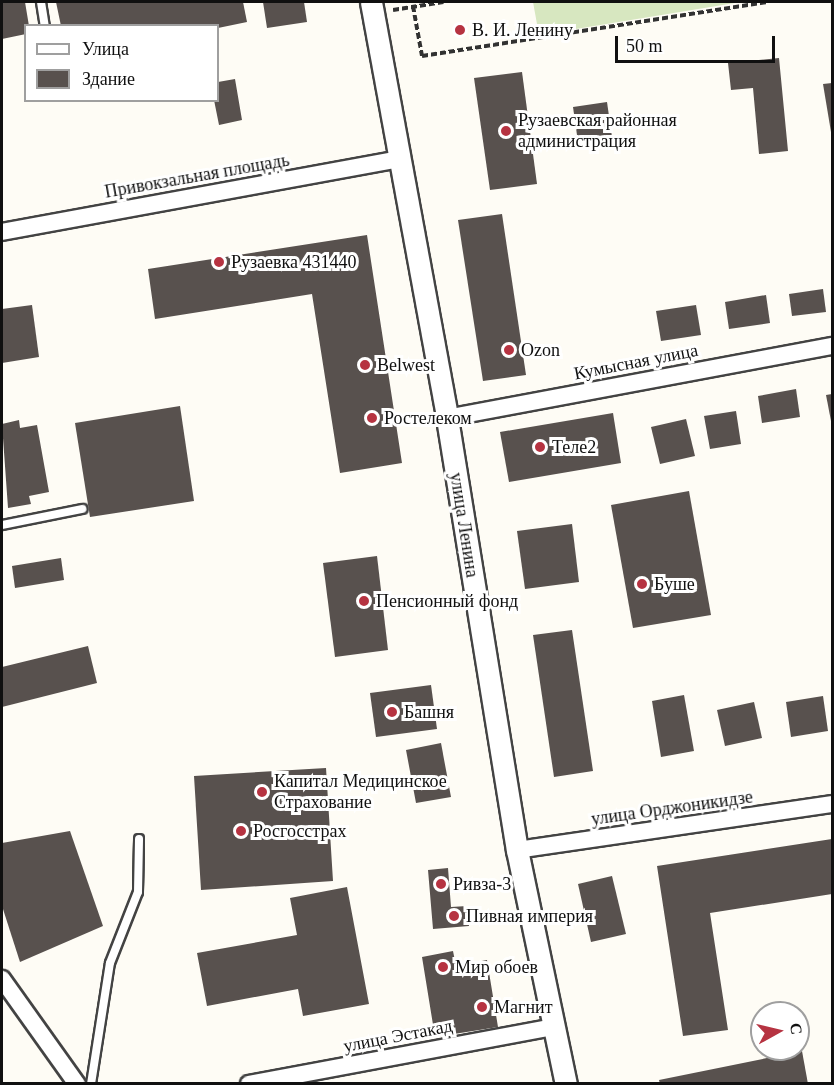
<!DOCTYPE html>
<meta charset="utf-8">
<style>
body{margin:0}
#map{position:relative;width:834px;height:1085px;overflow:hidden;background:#fefcf5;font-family:Georgia,serif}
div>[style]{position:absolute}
.green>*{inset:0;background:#d7e7c0}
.building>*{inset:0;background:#58514e}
.path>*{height:4px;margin-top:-2px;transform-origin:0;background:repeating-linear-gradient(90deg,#323232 0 6px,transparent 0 9px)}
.roads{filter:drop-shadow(2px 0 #434343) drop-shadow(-2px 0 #434343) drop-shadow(0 2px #434343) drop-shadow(0 -2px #434343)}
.service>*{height:8px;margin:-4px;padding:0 4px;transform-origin:4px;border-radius:4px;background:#fff}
.minor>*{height:16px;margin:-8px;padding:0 8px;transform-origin:8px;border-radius:8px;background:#fff}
.tertiary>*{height:21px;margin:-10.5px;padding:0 10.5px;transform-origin:10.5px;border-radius:10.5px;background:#fff}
.dots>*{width:16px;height:16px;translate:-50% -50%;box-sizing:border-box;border:3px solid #fff;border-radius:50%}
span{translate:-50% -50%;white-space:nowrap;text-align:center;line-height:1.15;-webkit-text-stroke:6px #fff;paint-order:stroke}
.poi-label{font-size:18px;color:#101010}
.left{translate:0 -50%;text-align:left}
.street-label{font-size:18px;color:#101010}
.frame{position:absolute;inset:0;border:3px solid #101010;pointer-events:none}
.legend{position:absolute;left:24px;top:24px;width:195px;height:78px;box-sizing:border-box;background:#fff;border:2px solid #9f9f9f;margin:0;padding:8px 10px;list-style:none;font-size:18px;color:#101010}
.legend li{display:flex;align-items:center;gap:12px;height:30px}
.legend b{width:30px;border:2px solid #9f9f9f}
.north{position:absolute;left:750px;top:1001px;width:60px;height:60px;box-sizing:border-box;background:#fff;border:2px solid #9f9f9f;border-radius:50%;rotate:82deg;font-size:16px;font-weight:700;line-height:24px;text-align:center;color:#101010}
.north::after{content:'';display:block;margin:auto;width:21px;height:27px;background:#b63341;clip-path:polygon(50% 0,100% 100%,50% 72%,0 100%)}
.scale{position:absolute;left:615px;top:36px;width:160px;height:27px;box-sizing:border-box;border:3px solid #101010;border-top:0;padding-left:8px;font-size:18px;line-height:21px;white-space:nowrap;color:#101010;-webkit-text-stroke:4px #fff;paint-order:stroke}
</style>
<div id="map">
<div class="green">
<i style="clip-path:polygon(533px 2px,741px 2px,539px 35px)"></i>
</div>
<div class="building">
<i style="clip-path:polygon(2px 2px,25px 2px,29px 26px,26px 26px,26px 34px,2px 39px)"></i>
<i style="clip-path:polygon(56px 2px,243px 2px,247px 22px,218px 28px,61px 26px)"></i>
<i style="clip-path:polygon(263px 2px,304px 2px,307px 22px,267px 28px)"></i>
<i style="clip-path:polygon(779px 58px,788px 151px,759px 154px,753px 88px,731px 90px,728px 63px)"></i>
<i style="clip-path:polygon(522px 72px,537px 184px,490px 190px,474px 78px)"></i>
<i style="clip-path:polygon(235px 79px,242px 120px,219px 125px,214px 100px,218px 100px,218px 82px)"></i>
<i style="clip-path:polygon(832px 83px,832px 132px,831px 132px,823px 84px)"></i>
<i style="clip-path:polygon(607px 102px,613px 144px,579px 149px,573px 107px)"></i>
<i style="clip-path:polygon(502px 214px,526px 375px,483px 381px,458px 220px)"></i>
<i style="clip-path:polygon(367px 235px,402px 463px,340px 473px,312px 294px,155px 319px,148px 269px)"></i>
<i style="clip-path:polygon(823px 289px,826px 312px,792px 316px,789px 294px)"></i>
<i style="clip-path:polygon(766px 295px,770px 323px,729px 329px,725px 302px)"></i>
<i style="clip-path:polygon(32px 305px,39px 357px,2px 363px,2px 309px)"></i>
<i style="clip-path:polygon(696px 305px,701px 335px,661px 341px,656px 311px)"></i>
<i style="clip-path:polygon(796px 389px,800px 417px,762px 423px,758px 396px)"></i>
<i style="clip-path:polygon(832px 394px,832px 420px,831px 421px,826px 395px)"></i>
<i style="clip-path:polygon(180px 406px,194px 501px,90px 517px,75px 423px)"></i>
<i style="clip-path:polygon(736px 411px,741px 444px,710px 449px,704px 416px)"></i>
<i style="clip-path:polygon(613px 413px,621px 463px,509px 482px,500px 432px)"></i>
<i style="clip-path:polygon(686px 419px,695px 456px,660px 464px,651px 427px)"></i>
<i style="clip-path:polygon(19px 420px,20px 428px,37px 425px,49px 492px,29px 496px,31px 504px,8px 508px,2px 424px)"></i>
<i style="clip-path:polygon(689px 491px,711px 615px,633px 628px,611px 505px)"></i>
<i style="clip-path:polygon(572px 524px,579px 582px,525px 589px,517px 531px)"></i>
<i style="clip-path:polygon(377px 556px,388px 650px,335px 657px,323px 563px)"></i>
<i style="clip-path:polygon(61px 558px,64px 580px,15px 588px,12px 566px)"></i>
<i style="clip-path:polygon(572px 630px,593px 771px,554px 777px,533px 635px)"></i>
<i style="clip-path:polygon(88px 646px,97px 683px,2px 707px,2px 667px)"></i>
<i style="clip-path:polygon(431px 685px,437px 729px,376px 737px,370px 693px)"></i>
<i style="clip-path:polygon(684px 695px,694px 751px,661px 757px,652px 701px)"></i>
<i style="clip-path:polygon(823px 696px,828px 731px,791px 737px,786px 702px)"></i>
<i style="clip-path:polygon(754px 702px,762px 738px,725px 746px,717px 710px)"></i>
<i style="clip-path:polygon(441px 743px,451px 797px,416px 803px,406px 750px)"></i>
<i style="clip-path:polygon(326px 768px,333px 881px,201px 890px,194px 776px)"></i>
<i style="clip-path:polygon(70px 831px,103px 926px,20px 962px,2px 906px,2px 843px)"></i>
<i style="clip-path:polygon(832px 839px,832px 894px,710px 913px,728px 1030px,683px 1036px,657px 866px)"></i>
<i style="clip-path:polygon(448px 868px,451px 907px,467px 906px,469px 926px,433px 929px,428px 870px)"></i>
<i style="clip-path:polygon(612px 876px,626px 934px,591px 942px,578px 884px)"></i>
<i style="clip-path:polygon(347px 887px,369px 1004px,303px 1016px,298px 989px,207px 1006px,197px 953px,297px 935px,290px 898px)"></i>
<i style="clip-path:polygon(453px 951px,456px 966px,487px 960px,498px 1027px,435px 1037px,422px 957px)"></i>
<i style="clip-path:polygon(802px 1051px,808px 1084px,660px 1084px,659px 1080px)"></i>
</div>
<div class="path">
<i style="left:413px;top:6px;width:51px;rotate:79.8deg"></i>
<i style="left:422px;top:56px;width:348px;rotate:-8.9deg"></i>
<i style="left:393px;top:10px;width:51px;rotate:-9.1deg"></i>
</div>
<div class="roads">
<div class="service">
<i style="left:41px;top:2px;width:24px;rotate:81deg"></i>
<i style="left:2px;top:525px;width:82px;rotate:-11.3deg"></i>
<i style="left:91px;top:1084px;width:122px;rotate:-81.1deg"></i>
<i style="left:110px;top:963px;width:76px;rotate:-68.5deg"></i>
<i style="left:138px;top:892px;width:53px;rotate:-88.9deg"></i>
</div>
<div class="minor">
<i style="left:2px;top:232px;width:404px;rotate:-10.4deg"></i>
<i style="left:447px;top:418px;width:392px;rotate:-10.6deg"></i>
<i style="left:517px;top:850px;width:318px;rotate:-8.3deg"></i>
<i style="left:2px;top:979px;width:129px;rotate:54.5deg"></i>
<i style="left:249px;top:1084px;width:310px;rotate:-10.6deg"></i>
</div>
<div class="tertiary">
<i style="left:371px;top:2px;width:423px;rotate:79.6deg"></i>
<i style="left:447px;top:418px;width:438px;rotate:80.8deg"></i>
<i style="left:517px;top:850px;width:239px;rotate:78.2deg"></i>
</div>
</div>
<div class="dots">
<i style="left:460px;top:30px;background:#b63341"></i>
<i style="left:506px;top:131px;background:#b63341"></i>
<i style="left:219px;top:262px;background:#b63341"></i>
<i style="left:509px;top:350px;background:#b63341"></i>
<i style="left:365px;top:365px;background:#b63341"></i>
<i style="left:372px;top:418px;background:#b63341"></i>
<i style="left:540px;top:447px;background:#b63341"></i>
<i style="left:642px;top:584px;background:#b63341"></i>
<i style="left:364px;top:601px;background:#b63341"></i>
<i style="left:392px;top:712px;background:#b63341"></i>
<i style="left:262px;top:792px;background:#b63341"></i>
<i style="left:241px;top:831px;background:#b63341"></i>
<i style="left:441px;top:884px;background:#b63341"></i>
<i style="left:454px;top:916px;background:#b63341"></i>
<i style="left:443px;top:967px;background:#b63341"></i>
<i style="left:482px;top:1007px;background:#b63341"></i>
</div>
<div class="poi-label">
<span class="left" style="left:472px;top:30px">В. И. Ленину</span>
<span class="left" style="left:518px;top:131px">Рузаевская районная<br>администрация</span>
<span class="left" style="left:231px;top:262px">Рузаевка 431440</span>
<span class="left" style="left:521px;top:350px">Ozon</span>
<span class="left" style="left:377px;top:365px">Belwest</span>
<span class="left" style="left:384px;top:418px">Ростелеком</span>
<span class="left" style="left:552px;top:447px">Теле2</span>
<span class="left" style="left:654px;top:584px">Буше</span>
<span class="left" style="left:376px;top:601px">Пенсионный фонд</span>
<span class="left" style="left:404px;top:712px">Башня</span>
<span class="left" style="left:274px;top:792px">Капитал Медицинское<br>Страхование</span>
<span class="left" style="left:253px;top:831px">Росгосстрах</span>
<span class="left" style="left:453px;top:884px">Ривза-3</span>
<span class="left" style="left:466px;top:916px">Пивная империя</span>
<span class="left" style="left:455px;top:967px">Мир обоев</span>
<span class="left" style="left:494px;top:1007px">Магнит</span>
</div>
<div class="street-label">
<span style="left:197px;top:176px;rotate:-10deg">Привокзальная площадь</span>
<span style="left:636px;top:362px;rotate:-11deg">Кумысная улица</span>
<span style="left:464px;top:525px;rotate:81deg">улица Ленина</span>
<span style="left:672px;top:808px;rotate:-8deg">улица Орджоникидзе</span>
<span style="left:398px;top:1036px;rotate:-11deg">улица Эстакад</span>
</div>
<div class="frame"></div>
<ul class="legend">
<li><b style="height:8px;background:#fff"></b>Улица</li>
<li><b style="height:16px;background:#58514e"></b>Здание</li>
</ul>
<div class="north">С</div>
<div class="scale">50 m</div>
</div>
